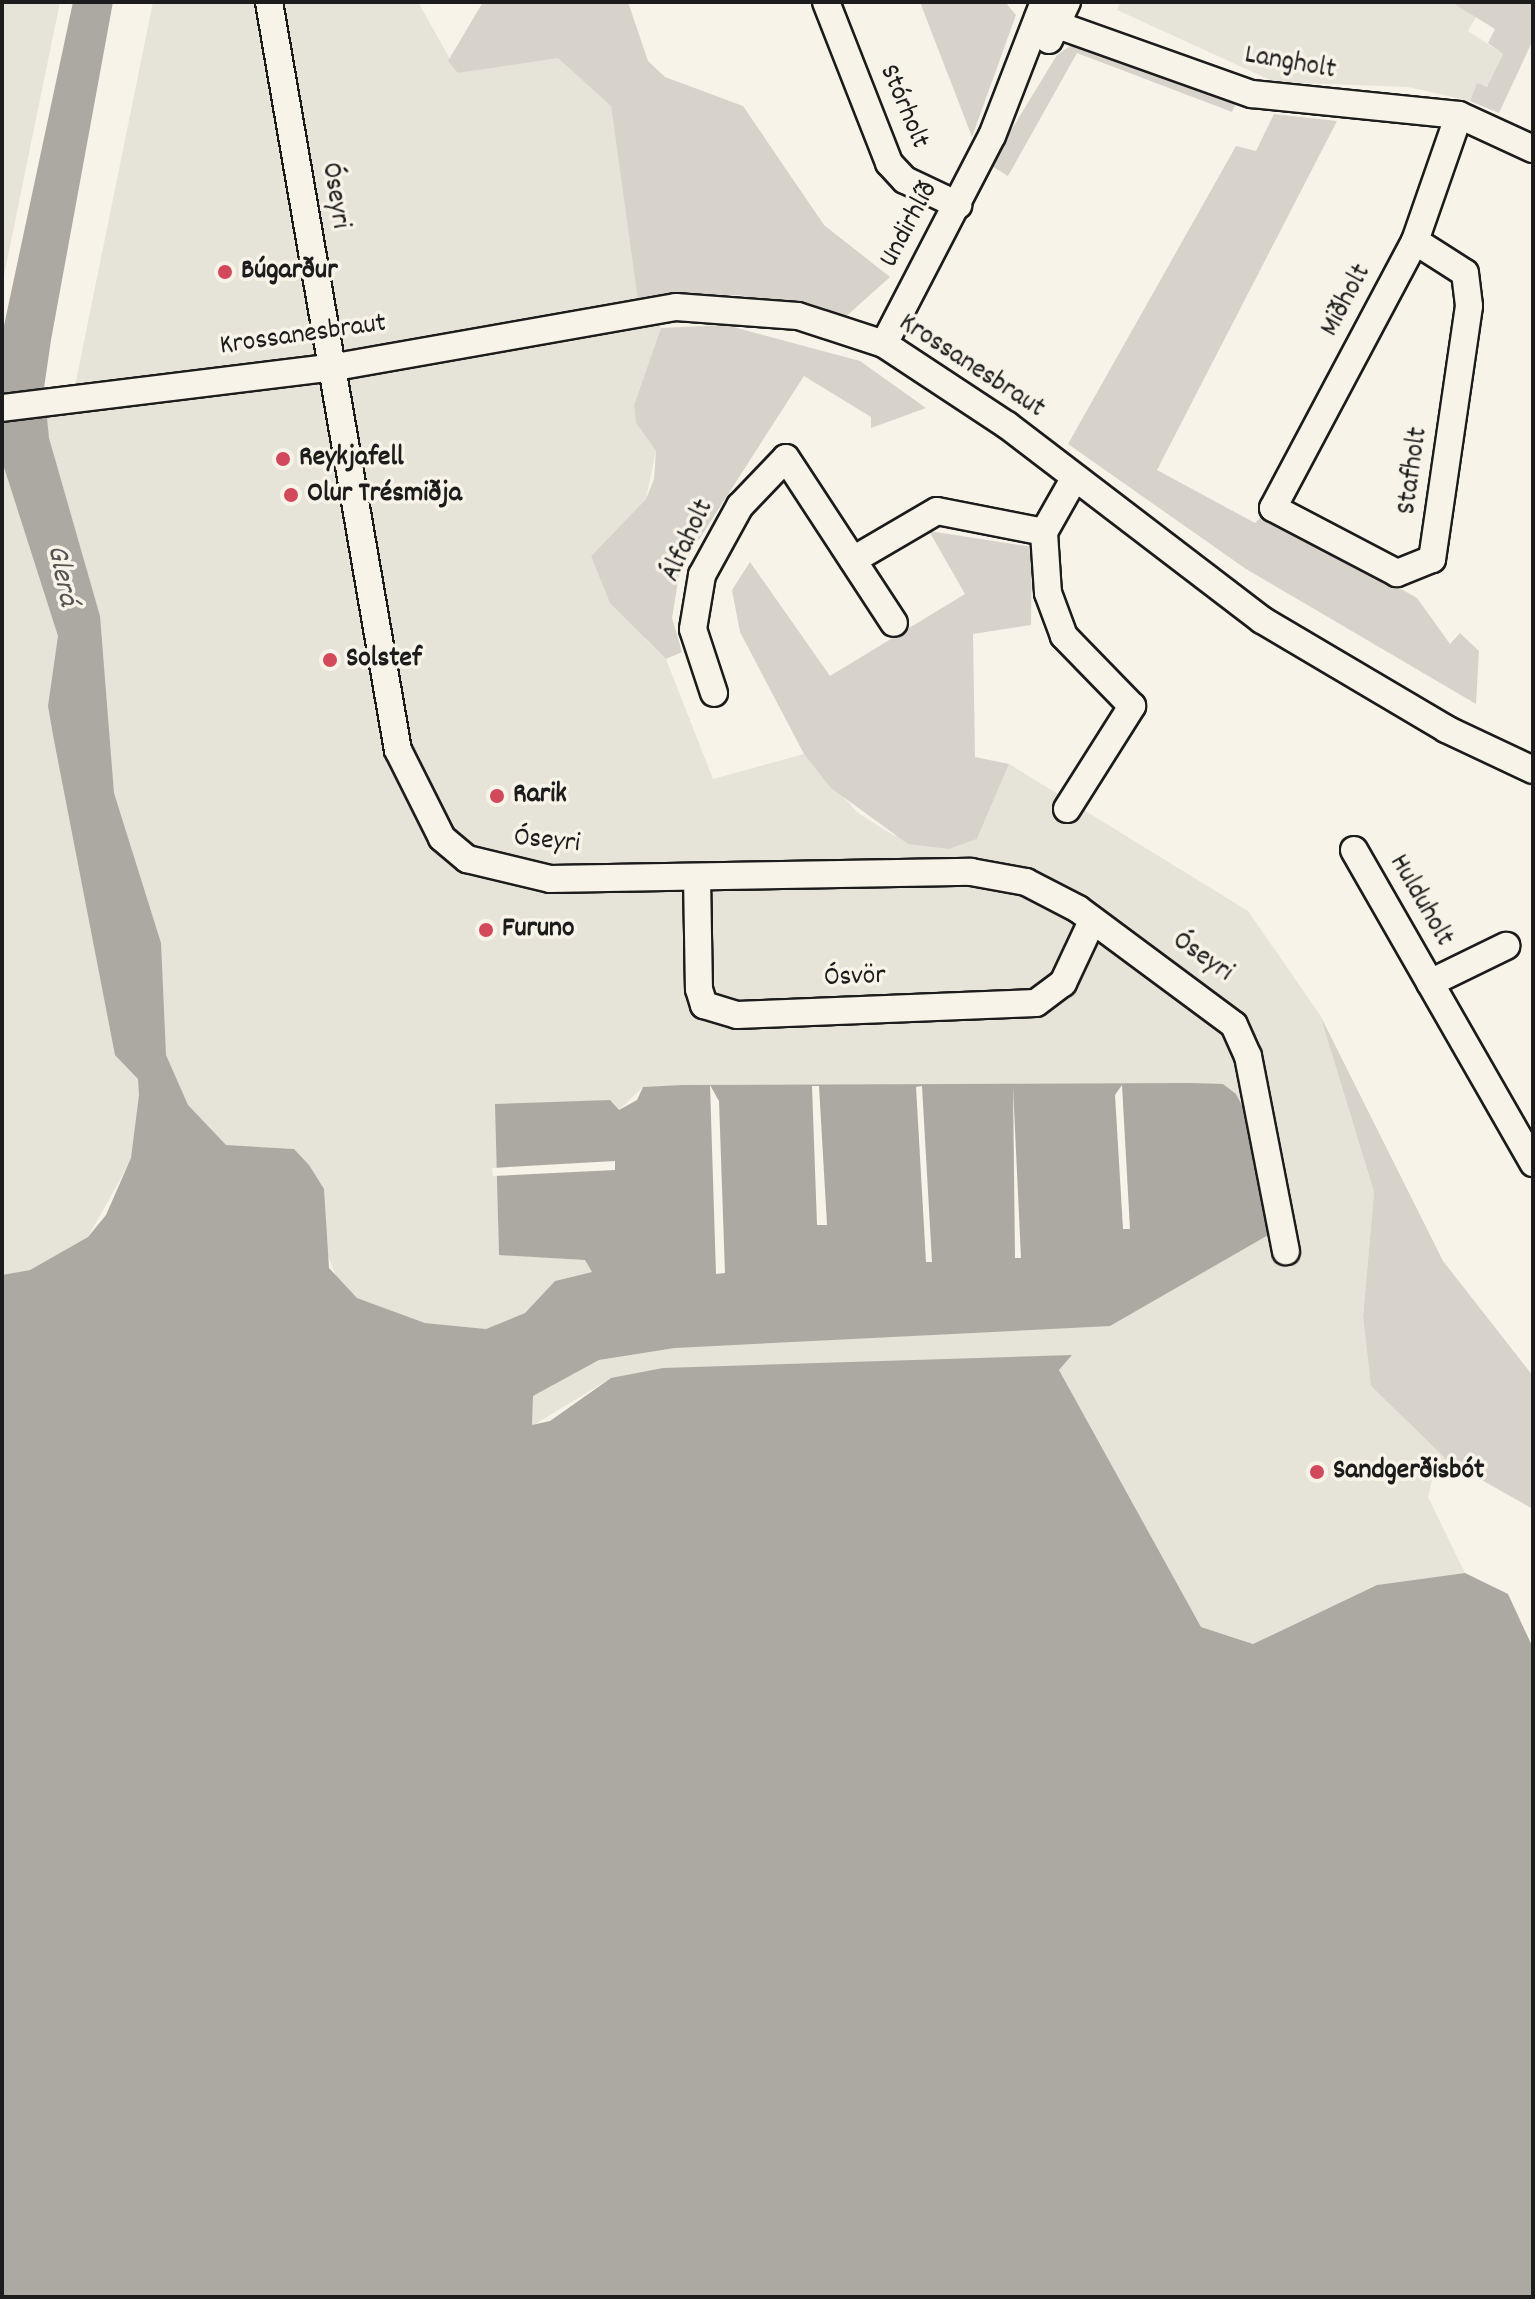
<!DOCTYPE html>
<meta charset="utf-8">
<style>
body{margin:0}
#map{position:relative;width:1535px;height:2299px;overflow:hidden;background:#f7f3e8;font-family:Dekko,sans-serif}
div>[style]{position:absolute}
.built>*{inset:0;background:#e6e3d9}
.green>*{inset:0;background:#d7d3cb}
.water>*{inset:0;background:#aca9a2}
.pier>*{inset:0;background:#f7f3e8}
.roads{filter:drop-shadow(2px 0 #1c1c1c) drop-shadow(-2px 0 #1c1c1c) drop-shadow(0 2px #1c1c1c) drop-shadow(0 -2px #1c1c1c)}
.minor>*{height:26px;margin:-13px;padding:0 13px;transform-origin:13px;border-radius:13px;background:#f7f3e8}
.dots>*{width:22px;height:22px;translate:-50% -50%;box-sizing:border-box;border:4px solid #f7f3e8;border-radius:50%}
span{translate:-50% -50%;white-space:nowrap;text-align:center;line-height:1.15;-webkit-text-stroke:7px #f7f3e8;paint-order:stroke}
.street-label{font-size:28px;color:#1c1c1c}
.poi-label{font-size:28px;color:#1c1c1c;font-weight:700}
.left{translate:0 -50%;text-align:left}
.water-label{font-size:30px;color:#565452;font-style:italic}
.frame{position:absolute;inset:0;border:4px solid #1c1c1c;pointer-events:none}
</style>
<div id="map">
<div class="built">
<i style="clip-path:polygon(2px 2px,60px 2px,2px 285px)"></i>
<i style="clip-path:polygon(153px 2px,418px 2px,458px 73px,558px 57px,611px 106px,638px 300px,658px 298px,661px 328px,634px 405px,636px 423px,656px 451px,646px 499px,591px 556px,646px 640px,666px 659px,713px 779px,804px 754px,858px 813px,893px 835px,949px 849px,977px 839px,1009px 764px,1248px 911px,1320px 1015px,1374px 1192px,1363px 1317px,1371px 1386px,1448px 1461px,1434px 1472px,1428px 1497px,1465px 1573px,1377px 1585px,1253px 1644px,1201px 1627px,1059px 1370px,1071px 1356px,611px 1378px,532px 1426px,533px 1396px,599px 1360px,675px 1348px,1223px 1084px,643px 1087px,498px 1225px,499px 1254px,585px 1260px,592px 1272px,555px 1281px,525px 1313px,486px 1329px,425px 1323px,357px 1298px,339px 1283px,323px 1244px,324px 1213px,294px 1149px,226px 1145px,132px 1158px,88px 1237px,30px 1270px,2px 1275px,2px 402px,74px 391px)"></i>
<i style="clip-path:polygon(1120px 2px,1451px 2px,1476px 17px,1468px 31px,1503px 54px,1487px 87px,1477px 84px,1470px 101px,1408px 87px,1275px 82px,1117px 10px)"></i>
</div>
<div class="green">
<i style="clip-path:polygon(483px 2px,628px 2px,648px 61px,665px 77px,743px 106px,824px 225px,890px 277px,842px 320px,739px 295px,638px 301px,611px 106px,558px 58px,458px 73px,448px 61px)"></i>
<i style="clip-path:polygon(920px 2px,1005px 2px,1016px 15px,972px 137px)"></i>
<i style="clip-path:polygon(1451px 2px,1533px 2px,1533px 40px,1499px 113px,1470px 101px,1477px 83px,1487px 87px,1503px 54px,1488px 43px,1495px 29px)"></i>
<i style="clip-path:polygon(1073px 44px,1237px 101px,1232px 112px,1077px 53px,1008px 176px,990px 165px,1057px 55px)"></i>
<i style="clip-path:polygon(1274px 114px,1337px 121px,1157px 470px,1255px 523px,1266px 512px,1417px 598px,1450px 644px,1460px 633px,1479px 651px,1476px 704px,1246px 569px,1068px 444px,1236px 146px,1256px 151px)"></i>
<i style="clip-path:polygon(726px 325px,860px 361px,926px 408px,871px 428px,871px 417px,804px 376px,680px 569px,672px 618px,682px 652px,666px 659px,610px 603px,591px 556px,646px 499px,654px 479px,656px 451px,636px 423px,634px 405px,661px 328px)"></i>
<i style="clip-path:polygon(929px 531px,1032px 547px,1031px 625px,973px 634px,975px 757px,1009px 764px,977px 839px,949px 849px,908px 844px,831px 788px,804px 754px,740px 632px,732px 590px,750px 562px,830px 676px,965px 594px)"></i>
<i style="clip-path:polygon(1320px 1015px,1443px 1261px,1533px 1376px,1533px 1509px,1448px 1461px,1371px 1386px,1363px 1317px,1374px 1192px)"></i>
</div>
<div class="water">
<i style="clip-path:polygon(73px 2px,113px 2px,51px 340px,44px 388px,49px 438px,100px 616px,114px 793px,161px 943px,166px 1055px,188px 1105px,226px 1145px,294px 1149px,309px 1165px,324px 1189px,329px 1268px,357px 1298px,425px 1323px,486px 1329px,525px 1313px,555px 1281px,592px 1272px,585px 1260px,499px 1255px,495px 1104px,610px 1100px,619px 1110px,637px 1100px,643px 1087px,683px 1085px,1192px 1083px,1223px 1084px,1236px 1094px,1247px 1115px,1270px 1234px,1110px 1326px,675px 1348px,599px 1360px,533px 1396px,532px 1425px,550px 1421px,611px 1378px,663px 1368px,1072px 1355px,1059px 1370px,1201px 1627px,1253px 1644px,1377px 1585px,1465px 1573px,1508px 1594px,1533px 1648px,1533px 2297px,2px 2297px,2px 1275px,30px 1270px,88px 1237px,106px 1215px,131px 1158px,139px 1095px,138px 1079px,115px 1055px,53px 735px,48px 706px,58px 636px,2px 461px,2px 335px)"></i>
</div>
<div class="pier">
<i style="clip-path:polygon(710px 1085px,719px 1101px,725px 1273px,716px 1274px)"></i>
<i style="clip-path:polygon(1122px 1085px,1130px 1229px,1123px 1229px,1115px 1095px)"></i>
<i style="clip-path:polygon(812px 1086px,819px 1086px,827px 1225px,817px 1225px)"></i>
<i style="clip-path:polygon(922px 1086px,932px 1262px,926px 1262px,916px 1087px)"></i>
<i style="clip-path:polygon(1013px 1087px,1021px 1258px,1015px 1258px)"></i>
<i style="clip-path:polygon(615px 1161px,615px 1170px,493px 1176px,492px 1168px)"></i>
</div>
<div class="roads">
<div class="minor">
<i style="left:269px;top:2px;width:759px;rotate:80.22deg"></i>
<i style="left:398px;top:750px;width:98px;rotate:63.4deg"></i>
<i style="left:442px;top:838px;width:33px;rotate:40deg"></i>
<i style="left:467px;top:859px;width:85px;rotate:13.5deg"></i>
<i style="left:550px;top:879px;width:421px;rotate:-1deg"></i>
<i style="left:971px;top:872px;width:56px;rotate:10.3deg"></i>
<i style="left:1026px;top:882px;width:59px;rotate:27.4deg"></i>
<i style="left:1078px;top:909px;width:194px;rotate:36.6deg"></i>
<i style="left:1234px;top:1025px;width:34px;rotate:66deg"></i>
<i style="left:1248px;top:1056px;width:199px;rotate:79deg"></i>
<i style="left:826px;top:2px;width:173px;rotate:68.6deg"></i>
<i style="left:889px;top:163px;width:23px;rotate:47deg"></i>
<i style="left:905px;top:180px;width:59px;rotate:25.3deg"></i>
<i style="left:1038px;top:18px;width:227px;rotate:19.6deg"></i>
<i style="left:1252px;top:94px;width:208px;rotate:5.8deg"></i>
<i style="left:1459px;top:115px;width:81px;rotate:24.7deg"></i>
<i style="left:1049px;top:40px;width:42px;rotate:-64.7deg"></i>
<i style="left:1415px;top:241px;width:59px;rotate:32.6deg"></i>
<i style="left:1465px;top:273px;width:33px;rotate:83deg"></i>
<i style="left:1469px;top:306px;width:256px;rotate:98.3deg"></i>
<i style="left:1432px;top:559px;width:38px;rotate:158deg"></i>
<i style="left:1397px;top:573px;width:140px;rotate:-152.3deg"></i>
<i style="left:1273px;top:508px;width:302px;rotate:-62deg"></i>
<i style="left:1415px;top:241px;width:133px;rotate:-70.8deg"></i>
<i style="left:884px;top:344px;width:234px;rotate:-62.6deg"></i>
<i style="left:992px;top:136px;width:144px;rotate:-68.8deg"></i>
<i style="left:2px;top:408px;width:330px;rotate:-7deg"></i>
<i style="left:330px;top:368px;width:351px;rotate:-10deg"></i>
<i style="left:676px;top:307px;width:122px;rotate:4.2deg"></i>
<i style="left:798px;top:316px;width:90px;rotate:18deg"></i>
<i style="left:884px;top:344px;width:147px;rotate:33.4deg"></i>
<i style="left:1007px;top:425px;width:321px;rotate:37.4deg"></i>
<i style="left:1262px;top:620px;width:214px;rotate:30.6deg"></i>
<i style="left:1446px;top:729px;width:96px;rotate:25.2deg"></i>
<i style="left:853px;top:560px;width:97px;rotate:-30.3deg"></i>
<i style="left:937px;top:511px;width:109px;rotate:11.1deg"></i>
<i style="left:714px;top:693px;width:67px;rotate:-108.2deg"></i>
<i style="left:693px;top:629px;width:55px;rotate:-80.5deg"></i>
<i style="left:702px;top:575px;width:79px;rotate:-61.2deg"></i>
<i style="left:740px;top:506px;width:66px;rotate:-46.2deg"></i>
<i style="left:786px;top:458px;width:197px;rotate:56.8deg"></i>
<i style="left:1067px;top:809px;width:122px;rotate:-57.7deg"></i>
<i style="left:1132px;top:706px;width:98px;rotate:-134.2deg"></i>
<i style="left:1064px;top:636px;width:46px;rotate:-110.4deg"></i>
<i style="left:1048px;top:593px;width:61px;rotate:-93.8deg"></i>
<i style="left:1044px;top:532px;width:61px;rotate:-60.5deg"></i>
<i style="left:1354px;top:850px;width:361px;rotate:60.2deg"></i>
<i style="left:697px;top:877px;width:112px;rotate:89deg"></i>
<i style="left:699px;top:989px;width:17px;rotate:73deg"></i>
<i style="left:704px;top:1005px;width:34px;rotate:17deg"></i>
<i style="left:737px;top:1015px;width:299px;rotate:-2.3deg"></i>
<i style="left:1036px;top:1003px;width:34px;rotate:-37deg"></i>
<i style="left:1063px;top:983px;width:68px;rotate:-64.9deg"></i>
<i style="left:1430px;top:983px;width:85px;rotate:-26deg"></i>
</div>
</div>
<div class="dots">
<i style="left:225px;top:272px;background:#d1495b"></i>
<i style="left:283px;top:459px;background:#d1495b"></i>
<i style="left:291px;top:495px;background:#d1495b"></i>
<i style="left:330px;top:660px;background:#d1495b"></i>
<i style="left:497px;top:796px;background:#d1495b"></i>
<i style="left:486px;top:930px;background:#d1495b"></i>
<i style="left:1317px;top:1472px;background:#d1495b"></i>
</div>
<div class="street-label">
<span style="left:1290px;top:64px;rotate:10deg">Langholt</span>
<span style="left:903px;top:107px;rotate:67deg">Stórholt</span>
<span style="left:334px;top:196px;rotate:81deg">Óseyri</span>
<span style="left:910px;top:225px;rotate:-62deg">Undirhlíð</span>
<span style="left:1347px;top:301px;rotate:-62deg">Miðholt</span>
<span style="left:303px;top:336px;rotate:-8deg">Krossanesbraut</span>
<span style="left:971px;top:367px;rotate:33deg">Krossanesbraut</span>
<span style="left:1414px;top:471px;rotate:-82deg">Stafholt</span>
<span style="left:689px;top:541px;rotate:-65deg">Álfaholt</span>
<span style="left:547px;top:842px;rotate:6deg">Óseyri</span>
<span style="left:1420px;top:901px;rotate:60deg">Hulduholt</span>
<span style="left:1202px;top:958px;rotate:35deg">Óseyri</span>
<span style="left:855px;top:978px;rotate:-2deg">Ósvör</span>
</div>
<div class="poi-label">
<span class="left" style="left:241px;top:272px">Búgarður</span>
<span class="left" style="left:299px;top:459px">Reykjafell</span>
<span class="left" style="left:307px;top:495px">Olur Trésmiðja</span>
<span class="left" style="left:346px;top:660px">Solstef</span>
<span class="left" style="left:513px;top:796px">Rarik</span>
<span class="left" style="left:502px;top:930px">Furuno</span>
<span class="left" style="left:1333px;top:1472px">Sandgerðisbót</span>
</div>
<div class="water-label">
<span style="left:60px;top:576px;rotate:78deg">Glerá</span>
</div>
<div class="frame"></div>
</div>
